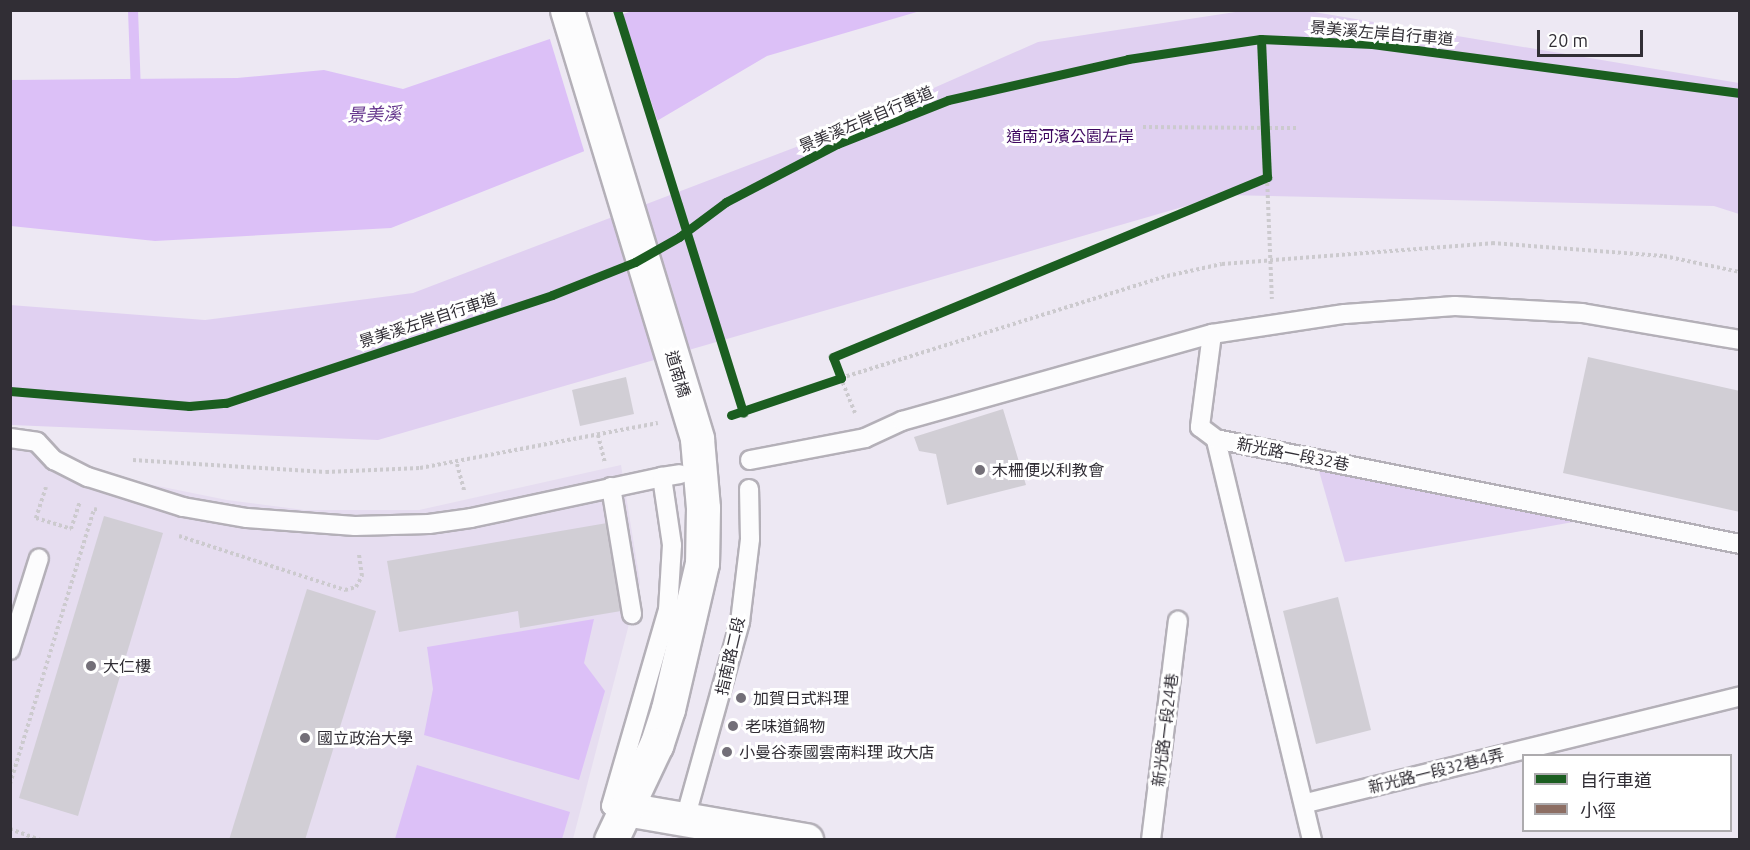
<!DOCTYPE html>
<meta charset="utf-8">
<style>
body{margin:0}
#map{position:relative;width:1750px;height:850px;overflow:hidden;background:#ede8f3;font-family:Ubuntu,"Noto Sans TC",sans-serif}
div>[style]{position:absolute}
.built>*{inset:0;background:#e6ddf0}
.green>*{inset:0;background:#e0d0f1}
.water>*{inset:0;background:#dcc0f7}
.pier>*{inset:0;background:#ede8f3}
.stream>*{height:10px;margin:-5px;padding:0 5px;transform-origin:5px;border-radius:5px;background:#dcc0f7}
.building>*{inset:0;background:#d1ced5}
.path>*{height:4px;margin-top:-2px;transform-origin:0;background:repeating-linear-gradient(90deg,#cccace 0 3px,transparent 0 6px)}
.roads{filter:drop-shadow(2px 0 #b4b0b8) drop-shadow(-2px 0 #b4b0b8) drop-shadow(0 2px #b4b0b8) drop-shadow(0 -2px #b4b0b8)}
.service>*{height:18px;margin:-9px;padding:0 9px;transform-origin:9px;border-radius:9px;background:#fcfcfd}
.minor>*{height:33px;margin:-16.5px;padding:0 16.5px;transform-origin:16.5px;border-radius:16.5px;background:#fcfcfd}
.tertiary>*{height:33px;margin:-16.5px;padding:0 16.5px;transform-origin:16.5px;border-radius:16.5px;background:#fcfcfd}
.quiet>*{height:8px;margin-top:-4px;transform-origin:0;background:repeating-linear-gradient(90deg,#8d6e63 0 15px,transparent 0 23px)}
.cycleway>*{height:9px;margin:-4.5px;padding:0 4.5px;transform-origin:4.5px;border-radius:4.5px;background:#1b5e20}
.dots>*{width:16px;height:16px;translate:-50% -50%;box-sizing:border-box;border:3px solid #fff;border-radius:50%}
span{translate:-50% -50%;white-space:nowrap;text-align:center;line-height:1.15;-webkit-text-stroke:6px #fff;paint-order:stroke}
.street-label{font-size:16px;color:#312e35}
.park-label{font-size:16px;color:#3d065f}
.poi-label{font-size:16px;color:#312e35}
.left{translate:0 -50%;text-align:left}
.water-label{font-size:18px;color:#67388e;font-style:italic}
.frame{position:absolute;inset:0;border:12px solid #312e35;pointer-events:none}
.legend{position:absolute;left:1522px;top:754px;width:210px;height:78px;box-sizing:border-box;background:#fff;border:2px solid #adabae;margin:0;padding:8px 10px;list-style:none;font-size:18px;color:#312e35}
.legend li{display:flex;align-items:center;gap:12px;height:30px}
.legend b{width:30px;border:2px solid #adabae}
.scale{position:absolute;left:1537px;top:30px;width:106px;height:27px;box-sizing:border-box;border:3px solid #312e35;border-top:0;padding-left:8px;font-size:18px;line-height:21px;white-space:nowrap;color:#312e35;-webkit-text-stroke:4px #fff;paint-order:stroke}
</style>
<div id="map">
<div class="built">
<i style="clip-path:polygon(11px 449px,34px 452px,128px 480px,227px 500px,304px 510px,419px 510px,621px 465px,640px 582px,573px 839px,11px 840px)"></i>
</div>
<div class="green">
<i style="clip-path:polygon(1242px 11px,1308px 11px,1739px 83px,1739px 214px,1714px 206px,1224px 195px,378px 440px,11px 425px,10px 305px,205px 320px,413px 293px,825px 136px,1038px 42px)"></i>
<i style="clip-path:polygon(1317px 464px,1579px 521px,1345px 562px)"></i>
</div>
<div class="water">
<i style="clip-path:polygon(632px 11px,920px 11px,767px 56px,650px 125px,391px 228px,155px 241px,11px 226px,10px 80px,237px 78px,324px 70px,403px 89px)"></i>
<i style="clip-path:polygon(594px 619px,584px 663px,605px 691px,579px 780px,424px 735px,433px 689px,427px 647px)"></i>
<i style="clip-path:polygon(417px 765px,570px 812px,562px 839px,395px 839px)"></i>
</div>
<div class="pier">
<i style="clip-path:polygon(622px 11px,658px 123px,585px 154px,549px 36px)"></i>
</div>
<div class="stream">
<i style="left:133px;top:10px;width:81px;rotate:87.9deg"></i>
</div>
<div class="building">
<i style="clip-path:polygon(1588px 357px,1740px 391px,1740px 512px,1563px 473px)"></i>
<i style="clip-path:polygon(626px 377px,634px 414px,580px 426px,572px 390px)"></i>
<i style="clip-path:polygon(1003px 409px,1026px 485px,947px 505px,936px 454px,919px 451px,914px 437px)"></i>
<i style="clip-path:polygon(104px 516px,163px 533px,78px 816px,19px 798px)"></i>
<i style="clip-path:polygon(613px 522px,627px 610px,520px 628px,518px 611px,399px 632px,387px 561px)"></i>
<i style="clip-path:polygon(307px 589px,376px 611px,305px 840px,229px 840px)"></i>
<i style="clip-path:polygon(1338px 597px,1371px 730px,1316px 744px,1283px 611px)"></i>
</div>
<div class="path">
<i style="left:1143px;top:127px;width:155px;rotate:0.4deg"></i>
<i style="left:1267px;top:177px;width:122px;rotate:87.7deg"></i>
<i style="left:855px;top:413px;width:38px;rotate:-112deg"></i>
<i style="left:841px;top:378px;width:342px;rotate:-17.4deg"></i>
<i style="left:1167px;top:276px;width:56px;rotate:-12.3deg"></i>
<i style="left:1222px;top:264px;width:271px;rotate:-4.4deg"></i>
<i style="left:1492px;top:243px;width:172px;rotate:4.3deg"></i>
<i style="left:1664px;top:256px;width:78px;rotate:11.9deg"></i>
<i style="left:598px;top:435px;width:29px;rotate:76deg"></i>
<i style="left:133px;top:460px;width:193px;rotate:3.6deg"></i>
<i style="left:326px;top:472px;width:94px;rotate:-2.4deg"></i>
<i style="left:420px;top:468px;width:242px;rotate:-10.7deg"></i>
<i style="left:457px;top:464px;width:28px;rotate:75deg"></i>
<i style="left:46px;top:487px;width:33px;rotate:108deg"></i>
<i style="left:36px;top:518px;width:37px;rotate:17deg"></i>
<i style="left:71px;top:529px;width:28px;rotate:-72deg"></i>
<i style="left:179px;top:536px;width:175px;rotate:18deg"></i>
<i style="left:345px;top:590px;width:11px;rotate:-15deg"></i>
<i style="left:356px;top:587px;width:13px;rotate:-61deg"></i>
<i style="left:362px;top:576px;width:22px;rotate:-98deg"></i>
<i style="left:10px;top:784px;width:288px;rotate:-73deg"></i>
<i style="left:94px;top:509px;width:4px;rotate:14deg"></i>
<i style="left:10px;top:829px;width:32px;rotate:20deg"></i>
</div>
<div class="roads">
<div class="service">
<i style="left:1212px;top:334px;width:94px;rotate:97.4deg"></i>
<i style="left:1200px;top:427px;width:20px;rotate:37deg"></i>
<i style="left:10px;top:438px;width:27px;rotate:8deg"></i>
<i style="left:37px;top:442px;width:25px;rotate:47deg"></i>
<i style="left:54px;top:460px;width:38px;rotate:27deg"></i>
<i style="left:88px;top:477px;width:100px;rotate:17.5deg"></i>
<i style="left:183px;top:507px;width:65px;rotate:9.8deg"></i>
<i style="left:247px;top:518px;width:108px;rotate:4.2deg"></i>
<i style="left:355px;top:526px;width:74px;rotate:-1.5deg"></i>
<i style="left:429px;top:524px;width:42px;rotate:-8.1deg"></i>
<i style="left:471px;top:518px;width:195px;rotate:-12.1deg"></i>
<i style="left:750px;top:460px;width:117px;rotate:-10.8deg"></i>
<i style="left:865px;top:438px;width:41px;rotate:-24.7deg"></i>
<i style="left:902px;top:421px;width:322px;rotate:-15.7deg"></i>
<i style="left:1212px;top:334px;width:134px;rotate:-8.6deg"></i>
<i style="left:1345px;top:314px;width:110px;rotate:-4.2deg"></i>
<i style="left:1455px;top:306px;width:127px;rotate:3.2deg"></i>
<i style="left:1582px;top:313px;width:160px;rotate:9.7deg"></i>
<i style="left:611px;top:487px;width:129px;rotate:80.6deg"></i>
<i style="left:10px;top:650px;width:96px;rotate:-72.5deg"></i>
<i style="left:1306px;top:803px;width:447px;rotate:-13.8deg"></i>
<i style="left:621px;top:808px;width:10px;rotate:-169deg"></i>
<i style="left:611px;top:806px;width:204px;rotate:-73.8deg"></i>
<i style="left:668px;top:610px;width:65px;rotate:-86.5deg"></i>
<i style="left:672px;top:545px;width:69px;rotate:-98.4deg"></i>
<i style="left:662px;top:477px;width:18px;rotate:-9deg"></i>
<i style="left:685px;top:819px;width:205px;rotate:-74.4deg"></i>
<i style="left:740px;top:622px;width:84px;rotate:-83.1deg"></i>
<i style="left:750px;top:539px;width:50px;rotate:-91.1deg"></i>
<i style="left:1151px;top:840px;width:221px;rotate:-83deg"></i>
<i style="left:1312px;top:840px;width:412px;rotate:-103.5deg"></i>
<i style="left:1216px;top:439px;width:534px;rotate:11.33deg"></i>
</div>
<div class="minor">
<i style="left:626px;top:809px;width:183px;rotate:9.8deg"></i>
</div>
<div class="tertiary">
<i style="left:567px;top:10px;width:448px;rotate:73.1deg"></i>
<i style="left:697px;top:439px;width:69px;rotate:85deg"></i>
<i style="left:703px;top:508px;width:55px;rotate:91deg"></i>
<i style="left:702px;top:563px;width:150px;rotate:103.1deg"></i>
<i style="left:668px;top:709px;width:38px;rotate:108deg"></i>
<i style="left:656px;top:745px;width:105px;rotate:115.3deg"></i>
</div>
</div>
<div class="quiet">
<i style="left:1592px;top:840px;width:1px;rotate:-90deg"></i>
</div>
<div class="cycleway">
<i style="left:617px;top:10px;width:422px;rotate:72.6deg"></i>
<i style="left:10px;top:391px;width:180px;rotate:4.8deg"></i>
<i style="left:189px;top:406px;width:37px;rotate:-5deg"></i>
<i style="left:226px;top:403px;width:343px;rotate:-18.3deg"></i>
<i style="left:552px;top:295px;width:89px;rotate:-21.7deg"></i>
<i style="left:635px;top:262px;width:51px;rotate:-29.6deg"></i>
<i style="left:679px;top:237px;width:59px;rotate:-36.7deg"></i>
<i style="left:726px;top:202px;width:125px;rotate:-27.6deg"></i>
<i style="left:837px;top:144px;width:119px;rotate:-21.6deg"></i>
<i style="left:948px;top:100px;width:185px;rotate:-12.8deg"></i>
<i style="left:1128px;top:59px;width:134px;rotate:-8.6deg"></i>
<i style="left:1261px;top:39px;width:111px;rotate:2.6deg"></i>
<i style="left:1372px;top:44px;width:371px;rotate:7.6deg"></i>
<i style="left:731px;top:415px;width:116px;rotate:-18.6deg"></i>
<i style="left:841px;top:378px;width:22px;rotate:-111deg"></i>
<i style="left:833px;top:357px;width:470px;rotate:-22.5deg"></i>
<i style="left:1267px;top:177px;width:138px;rotate:-92.5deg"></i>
</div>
<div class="dots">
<i style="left:980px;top:470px;background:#736f78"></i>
<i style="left:91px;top:666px;background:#736f78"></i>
<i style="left:741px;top:698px;background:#736f78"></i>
<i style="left:733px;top:726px;background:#736f78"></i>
<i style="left:305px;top:738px;background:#736f78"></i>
<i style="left:727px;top:752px;background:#736f78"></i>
</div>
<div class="street-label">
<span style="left:1382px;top:33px;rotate:5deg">景美溪左岸自行車道</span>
<span style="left:866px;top:119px;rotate:-23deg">景美溪左岸自行車道</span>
<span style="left:428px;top:320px;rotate:-18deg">景美溪左岸自行車道</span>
<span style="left:678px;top:374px;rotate:73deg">道南橋</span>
<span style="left:1293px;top:454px;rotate:11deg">新光路一段32巷</span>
<span style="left:730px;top:656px;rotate:-77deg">指南路二段</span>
<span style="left:1165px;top:730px;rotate:-83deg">新光路一段24巷</span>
<span style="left:1436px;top:771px;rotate:-14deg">新光路一段32巷4弄</span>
</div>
<div class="park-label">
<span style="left:1070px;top:136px">道南河濱公園左岸</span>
</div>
<div class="poi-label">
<span class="left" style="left:992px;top:470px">木柵便以利教會</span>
<span class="left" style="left:103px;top:666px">大仁樓</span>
<span class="left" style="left:753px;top:698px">加賀日式料理</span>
<span class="left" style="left:745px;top:726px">老味道鍋物</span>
<span class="left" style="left:317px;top:738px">國立政治大學</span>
<span class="left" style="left:739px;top:752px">小曼谷泰國雲南料理 政大店</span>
</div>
<div class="water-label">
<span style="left:374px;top:114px;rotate:-2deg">景美溪</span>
</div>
<div class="frame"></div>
<ul class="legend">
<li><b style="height:8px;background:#1b5e20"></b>自行車道</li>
<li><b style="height:8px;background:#8d6e63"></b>小徑</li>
</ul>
<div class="scale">20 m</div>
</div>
